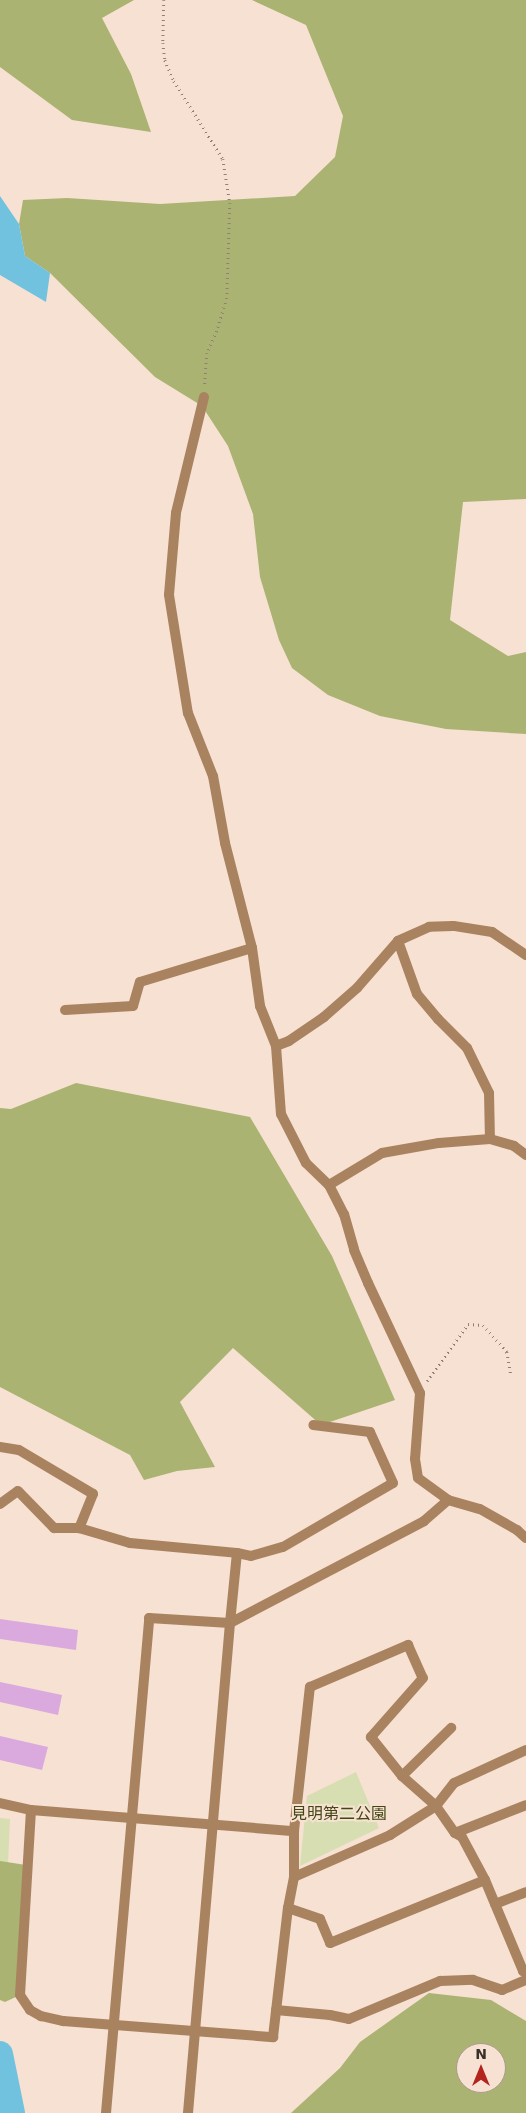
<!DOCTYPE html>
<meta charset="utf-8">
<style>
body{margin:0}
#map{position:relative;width:526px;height:2113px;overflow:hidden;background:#f7e1d2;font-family:"DejaVu Sans","Noto Sans JP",sans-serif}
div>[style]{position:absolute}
.green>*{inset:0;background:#d7deb2}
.forest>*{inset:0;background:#aab371}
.water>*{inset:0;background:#71c2df}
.river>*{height:26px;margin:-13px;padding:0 13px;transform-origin:13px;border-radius:13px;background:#71c2df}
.building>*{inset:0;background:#daaadf}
.path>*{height:2.5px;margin-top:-1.25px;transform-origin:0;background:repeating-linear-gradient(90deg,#8f8076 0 1px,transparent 0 5px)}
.minor>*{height:10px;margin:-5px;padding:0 5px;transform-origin:5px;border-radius:5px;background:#a98360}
.tertiary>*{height:10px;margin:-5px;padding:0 5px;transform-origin:5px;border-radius:5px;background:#a98360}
span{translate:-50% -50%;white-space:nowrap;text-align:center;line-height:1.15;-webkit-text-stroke:4px #f7e1d2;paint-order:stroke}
.park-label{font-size:16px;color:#414614}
.north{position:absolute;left:456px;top:2043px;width:50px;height:50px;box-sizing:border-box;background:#f7e1d2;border:1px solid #ab9a8f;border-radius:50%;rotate:0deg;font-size:14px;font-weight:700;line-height:20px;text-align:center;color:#38302a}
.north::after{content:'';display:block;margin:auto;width:18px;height:22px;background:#b3241d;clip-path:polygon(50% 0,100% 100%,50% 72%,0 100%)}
</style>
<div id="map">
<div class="green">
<i style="clip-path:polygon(356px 1772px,379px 1828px,300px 1866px,307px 1796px)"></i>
<i style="clip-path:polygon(0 1818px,10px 1819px,8px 1864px,0 1862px)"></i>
</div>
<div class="forest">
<i style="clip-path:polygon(0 0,134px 0,102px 18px,131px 74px,151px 132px,72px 120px,0 67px)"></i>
<i style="clip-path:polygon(252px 0,526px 0,526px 499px,463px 502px,450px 620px,508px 656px,526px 652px,526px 734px,446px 729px,380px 716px,328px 695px,292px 668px,279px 640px,260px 577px,253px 514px,228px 446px,202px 406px,155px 377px,50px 273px,25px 256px,19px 224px,23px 200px,67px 198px,160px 204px,295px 196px,335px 157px,343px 116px,306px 25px)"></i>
<i style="clip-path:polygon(76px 1083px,250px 1117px,332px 1256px,395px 1400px,321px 1425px,233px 1348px,180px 1402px,215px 1467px,177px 1471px,144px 1480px,130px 1455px,0 1387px,0 1108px,11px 1109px)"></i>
<i style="clip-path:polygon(0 1861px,26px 1865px,20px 1995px,5px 2002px,0 2000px)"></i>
<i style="clip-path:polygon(evenodd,429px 1993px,491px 2000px,526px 2021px,526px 2113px,291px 2113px,340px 2068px,360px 2042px,429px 1993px,466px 2053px,496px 2053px,496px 2083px,466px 2083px,466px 2053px)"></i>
</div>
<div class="water">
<i style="clip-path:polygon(0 196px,19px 224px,25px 256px,50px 273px,46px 302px,0 275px)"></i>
</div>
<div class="river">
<i style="left:0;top:2054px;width:60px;rotate:78.5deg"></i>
</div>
<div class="building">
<i style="clip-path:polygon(0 1619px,78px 1630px,76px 1650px,0 1639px)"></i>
<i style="clip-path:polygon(0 1682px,62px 1695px,58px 1715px,0 1702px)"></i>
<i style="clip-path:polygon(0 1736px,48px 1747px,42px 1770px,0 1760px)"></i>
</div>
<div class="path">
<i style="left:164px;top:0;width:43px;rotate:91.3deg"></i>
<i style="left:163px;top:43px;width:17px;rotate:83deg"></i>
<i style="left:165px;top:60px;width:23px;rotate:67deg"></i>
<i style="left:174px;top:81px;width:92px;rotate:57.9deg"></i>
<i style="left:223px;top:159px;width:45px;rotate:81deg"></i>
<i style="left:230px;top:203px;width:95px;rotate:91.8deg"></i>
<i style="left:227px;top:298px;width:34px;rotate:107deg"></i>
<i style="left:217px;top:331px;width:24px;rotate:114deg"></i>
<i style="left:207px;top:353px;width:32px;rotate:94deg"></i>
<i style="left:427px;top:1381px;width:70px;rotate:-54.3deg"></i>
<i style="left:468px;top:1324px;width:15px;rotate:4deg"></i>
<i style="left:483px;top:1325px;width:36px;rotate:48deg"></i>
<i style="left:507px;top:1352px;width:22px;rotate:80deg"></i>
</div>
<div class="minor">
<i style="left:204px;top:397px;width:119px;rotate:103.6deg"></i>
<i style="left:176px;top:513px;width:82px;rotate:94.9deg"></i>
<i style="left:169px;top:595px;width:120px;rotate:80.9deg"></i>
<i style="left:188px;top:713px;width:68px;rotate:68.4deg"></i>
<i style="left:213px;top:776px;width:68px;rotate:79.8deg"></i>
<i style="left:225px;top:843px;width:108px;rotate:75.6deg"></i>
<i style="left:252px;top:948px;width:59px;rotate:82.1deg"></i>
<i style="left:260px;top:1006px;width:43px;rotate:68.2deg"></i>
<i style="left:398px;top:941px;width:56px;rotate:70.3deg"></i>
<i style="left:417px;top:994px;width:33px;rotate:50deg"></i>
<i style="left:438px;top:1019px;width:41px;rotate:45deg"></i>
<i style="left:467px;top:1048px;width:50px;rotate:63.9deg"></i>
<i style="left:489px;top:1093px;width:46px;rotate:88.8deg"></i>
<i style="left:526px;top:955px;width:41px;rotate:-145.9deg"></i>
<i style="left:492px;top:932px;width:39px;rotate:-171deg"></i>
<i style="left:453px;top:926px;width:24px;rotate:178deg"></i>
<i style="left:429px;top:927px;width:34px;rotate:156deg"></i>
<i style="left:398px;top:941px;width:62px;rotate:131.1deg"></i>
<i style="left:357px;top:988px;width:44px;rotate:138.7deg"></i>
<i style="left:324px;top:1017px;width:42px;rotate:145.6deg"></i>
<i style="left:289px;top:1041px;width:14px;rotate:159deg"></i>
<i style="left:276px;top:1046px;width:68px;rotate:85.8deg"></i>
<i style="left:281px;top:1114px;width:55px;rotate:63deg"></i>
<i style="left:306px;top:1163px;width:32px;rotate:44deg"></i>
<i style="left:329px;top:1185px;width:33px;rotate:63deg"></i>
<i style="left:344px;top:1214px;width:37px;rotate:74deg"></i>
<i style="left:354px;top:1250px;width:36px;rotate:67deg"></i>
<i style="left:368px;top:1283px;width:122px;rotate:64.7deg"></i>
<i style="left:420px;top:1393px;width:66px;rotate:94.3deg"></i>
<i style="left:415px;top:1459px;width:19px;rotate:81deg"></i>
<i style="left:418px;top:1478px;width:37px;rotate:36deg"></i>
<i style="left:448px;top:1500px;width:33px;rotate:16deg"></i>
<i style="left:480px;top:1509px;width:43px;rotate:29.6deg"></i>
<i style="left:517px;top:1530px;width:12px;rotate:42deg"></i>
<i style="left:65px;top:1010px;width:68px;rotate:-3.4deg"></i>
<i style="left:133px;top:1006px;width:25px;rotate:-74deg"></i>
<i style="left:140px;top:982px;width:117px;rotate:-16.9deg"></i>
<i style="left:329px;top:1185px;width:62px;rotate:-31.1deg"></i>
<i style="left:382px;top:1153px;width:58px;rotate:-10deg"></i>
<i style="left:439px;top:1143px;width:51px;rotate:-4.5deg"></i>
<i style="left:490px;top:1139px;width:25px;rotate:16deg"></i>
<i style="left:514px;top:1146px;width:15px;rotate:37deg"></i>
<i style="left:0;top:1447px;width:19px;rotate:9deg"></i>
<i style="left:19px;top:1450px;width:86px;rotate:30.7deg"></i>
<i style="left:93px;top:1494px;width:37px;rotate:112deg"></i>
<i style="left:0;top:1504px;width:22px;rotate:-36deg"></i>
<i style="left:18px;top:1491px;width:52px;rotate:45.8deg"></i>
<i style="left:54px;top:1528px;width:25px"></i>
<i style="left:79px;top:1528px;width:53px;rotate:16.4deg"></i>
<i style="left:130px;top:1543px;width:107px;rotate:5.3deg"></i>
<i style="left:237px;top:1553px;width:14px;rotate:12deg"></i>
<i style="left:251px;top:1556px;width:33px;rotate:-16deg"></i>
<i style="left:283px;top:1547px;width:127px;rotate:-30.2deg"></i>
<i style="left:393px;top:1483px;width:56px;rotate:-114.3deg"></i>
<i style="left:370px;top:1432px;width:57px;rotate:-173deg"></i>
<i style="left:402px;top:1776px;width:69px;rotate:-44.4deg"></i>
<i style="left:0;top:1803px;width:32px;rotate:13deg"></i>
<i style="left:31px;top:1810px;width:264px;rotate:4.6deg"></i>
<i style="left:31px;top:1810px;width:185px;rotate:93.4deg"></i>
<i style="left:20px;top:1995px;width:18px;rotate:56deg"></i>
<i style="left:30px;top:2010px;width:13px;rotate:29deg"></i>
<i style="left:41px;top:2016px;width:23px;rotate:13deg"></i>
<i style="left:63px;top:2021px;width:211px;rotate:4.4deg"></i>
<i style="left:273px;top:2037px;width:130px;rotate:-83.4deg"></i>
<i style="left:288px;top:1908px;width:32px;rotate:-79deg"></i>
<i style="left:294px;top:1877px;width:46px;rotate:-90deg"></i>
<i style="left:294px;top:1831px;width:145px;rotate:-83.7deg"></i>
<i style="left:310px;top:1687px;width:107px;rotate:-23.2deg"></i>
<i style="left:408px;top:1645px;width:36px;rotate:66deg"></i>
<i style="left:423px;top:1678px;width:79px;rotate:131.4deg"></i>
<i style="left:371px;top:1737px;width:50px;rotate:51.5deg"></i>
<i style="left:402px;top:1776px;width:45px;rotate:41.4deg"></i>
<i style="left:436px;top:1806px;width:33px;rotate:55deg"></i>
<i style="left:455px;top:1833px;width:8px;rotate:30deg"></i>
<i style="left:462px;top:1837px;width:49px;rotate:61.9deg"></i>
<i style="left:485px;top:1880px;width:99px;rotate:67.3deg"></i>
<i style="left:523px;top:1971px;width:3px;rotate:18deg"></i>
<i style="left:455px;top:1833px;width:76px;rotate:-21.5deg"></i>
<i style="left:294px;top:1877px;width:105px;rotate:-23.6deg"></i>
<i style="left:390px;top:1835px;width:54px;rotate:-32.2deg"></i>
<i style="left:436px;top:1806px;width:29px;rotate:-52deg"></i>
<i style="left:454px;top:1783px;width:79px;rotate:-24.6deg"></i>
<i style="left:495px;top:1904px;width:33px;rotate:-21deg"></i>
<i style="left:288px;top:1908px;width:34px;rotate:19deg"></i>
<i style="left:320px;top:1919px;width:26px;rotate:67deg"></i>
<i style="left:330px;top:1943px;width:167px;rotate:-22.1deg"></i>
<i style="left:276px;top:2010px;width:54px;rotate:5.3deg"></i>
<i style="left:330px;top:2015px;width:19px;rotate:12deg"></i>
<i style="left:349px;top:2019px;width:99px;rotate:-22.7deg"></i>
<i style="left:440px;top:1981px;width:33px;rotate:-2deg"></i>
<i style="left:473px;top:1980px;width:31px;rotate:19deg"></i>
<i style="left:502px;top:1990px;width:26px;rotate:-23deg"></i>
<i style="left:106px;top:2113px;width:497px;rotate:-85deg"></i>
<i style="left:149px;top:1618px;width:81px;rotate:3.5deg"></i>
<i style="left:230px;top:1623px;width:70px;rotate:-84.3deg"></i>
</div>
<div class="tertiary">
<i style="left:188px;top:2113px;width:492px;rotate:-85.1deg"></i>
<i style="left:230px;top:1623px;width:219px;rotate:-27.7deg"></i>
<i style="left:424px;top:1521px;width:32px;rotate:-41deg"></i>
</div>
<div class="park-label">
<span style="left:339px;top:1814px">見明第二公園</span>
</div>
<div class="north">N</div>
</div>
